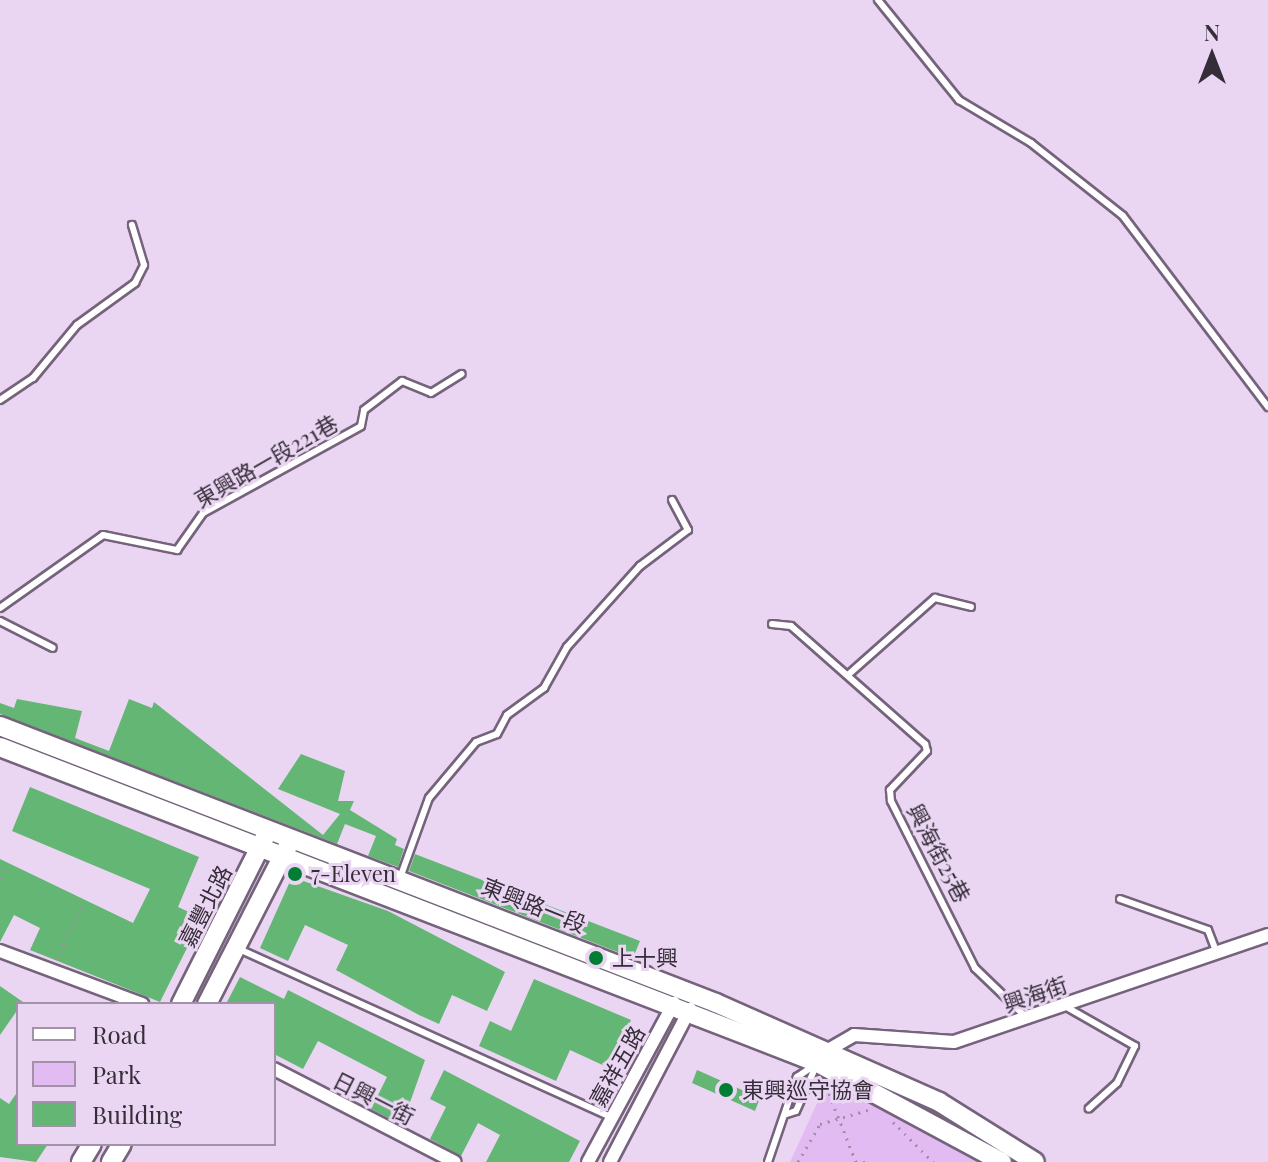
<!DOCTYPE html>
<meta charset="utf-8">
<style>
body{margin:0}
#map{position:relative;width:1268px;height:1162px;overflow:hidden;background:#ead6f3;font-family:"Playfair Display","Noto Sans TC",serif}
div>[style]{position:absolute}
.green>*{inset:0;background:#e2bbf2}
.building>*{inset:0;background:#64b675}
.path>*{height:3px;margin-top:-1.5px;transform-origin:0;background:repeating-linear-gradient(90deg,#9f90a6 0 2px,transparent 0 8px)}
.roads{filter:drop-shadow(2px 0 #75637c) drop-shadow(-2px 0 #75637c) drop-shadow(0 2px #75637c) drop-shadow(0 -2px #75637c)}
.lane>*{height:6px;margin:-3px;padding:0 3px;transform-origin:3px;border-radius:3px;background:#fff}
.street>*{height:12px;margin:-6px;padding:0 6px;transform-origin:6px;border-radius:6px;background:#fff}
.secondary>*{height:18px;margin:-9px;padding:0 9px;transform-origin:9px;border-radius:9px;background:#fff}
.dots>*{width:22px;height:22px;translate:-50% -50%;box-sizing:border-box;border:4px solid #ead6f3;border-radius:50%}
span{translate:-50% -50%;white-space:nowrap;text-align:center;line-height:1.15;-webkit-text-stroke:6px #ead6f3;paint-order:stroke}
.street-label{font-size:22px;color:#352d38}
.poi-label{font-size:22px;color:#352d38}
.left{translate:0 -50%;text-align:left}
.legend{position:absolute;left:16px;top:1002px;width:260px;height:144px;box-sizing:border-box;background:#ead6f3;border:2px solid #a292a8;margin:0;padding:10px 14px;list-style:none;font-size:24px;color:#352d38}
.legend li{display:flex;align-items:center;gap:16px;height:40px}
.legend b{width:40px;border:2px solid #a292a8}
.north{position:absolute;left:1172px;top:16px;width:80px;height:80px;-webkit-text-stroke:6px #ead6f3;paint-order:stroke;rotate:0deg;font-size:22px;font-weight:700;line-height:32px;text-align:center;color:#352d38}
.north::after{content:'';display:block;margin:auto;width:28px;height:36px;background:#352d38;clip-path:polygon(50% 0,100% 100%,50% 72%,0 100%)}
</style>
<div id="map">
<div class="green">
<i style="clip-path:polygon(831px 1073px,984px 1162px,790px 1162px)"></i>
</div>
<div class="building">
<i style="clip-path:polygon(17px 699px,82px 711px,75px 738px,109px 751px,129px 699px,152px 708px,154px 702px,323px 835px,340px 814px,278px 789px,301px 754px,345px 771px,338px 801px,354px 801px,350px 810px,397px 839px,395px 845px,404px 849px,398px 867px,368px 856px,376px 836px,345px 824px,337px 844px,0 714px,0 703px,14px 708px)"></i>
<i style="clip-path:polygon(30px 787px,199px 857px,178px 907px,202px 918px,160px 1002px,30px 950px,40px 928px,14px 915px,0 942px,0 859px,133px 923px,150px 889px,12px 831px)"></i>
<i style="clip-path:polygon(415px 854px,640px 941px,633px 958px,409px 871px)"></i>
<i style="clip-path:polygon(292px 877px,388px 911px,505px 972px,487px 1011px,452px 995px,439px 1024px,419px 1015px,336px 970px,348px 945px,305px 925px,288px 961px,260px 948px)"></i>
<i style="clip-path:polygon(240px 977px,284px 999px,288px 990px,425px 1060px,402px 1125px,371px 1109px,387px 1077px,318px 1041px,303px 1069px,274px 1054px,274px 1004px,226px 1004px)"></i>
<i style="clip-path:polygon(534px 979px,631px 1020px,609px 1068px,570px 1050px,556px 1081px,479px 1046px,490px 1021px,511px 1031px)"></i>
<i style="clip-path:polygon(0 986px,23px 1002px,0 1035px)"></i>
<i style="clip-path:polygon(444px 1070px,580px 1141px,569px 1162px,486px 1162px,500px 1135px,478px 1123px,461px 1156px,430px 1139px,446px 1107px,430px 1099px)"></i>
<i style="clip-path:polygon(697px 1070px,760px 1098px,755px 1111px,692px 1083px)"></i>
<i style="clip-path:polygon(18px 1091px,18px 1144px,48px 1144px,36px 1162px,0 1157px,0 1098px,9px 1104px)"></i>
</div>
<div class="path">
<i style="left:0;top:879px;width:14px;rotate:-65deg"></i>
<i style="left:56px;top:959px;width:60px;rotate:-64.3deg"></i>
<i style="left:826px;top:1086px;width:82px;rotate:68.5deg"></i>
<i style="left:893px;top:1122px;width:57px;rotate:45deg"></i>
<i style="left:798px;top:1162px;width:44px;rotate:-59.9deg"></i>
<i style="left:820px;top:1124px;width:50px;rotate:-16.3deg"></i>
<i style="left:855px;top:1162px;width:11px"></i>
</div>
<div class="roads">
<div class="lane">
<i style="left:878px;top:0;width:129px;rotate:51deg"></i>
<i style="left:959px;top:100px;width:84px;rotate:30.8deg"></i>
<i style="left:1031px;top:143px;width:117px;rotate:38.4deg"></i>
<i style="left:1123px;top:216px;width:240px;rotate:52.8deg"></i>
<i style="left:0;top:400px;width:40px;rotate:-34deg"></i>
<i style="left:33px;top:378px;width:69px;rotate:-50.3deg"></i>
<i style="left:77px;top:325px;width:72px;rotate:-35.9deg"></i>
<i style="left:135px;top:283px;width:20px;rotate:-63deg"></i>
<i style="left:144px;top:265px;width:42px;rotate:-106.7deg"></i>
<i style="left:0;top:608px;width:126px;rotate:-35.3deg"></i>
<i style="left:103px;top:535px;width:76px;rotate:11.5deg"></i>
<i style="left:177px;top:550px;width:45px;rotate:-54.9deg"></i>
<i style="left:203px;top:513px;width:180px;rotate:-28.8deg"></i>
<i style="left:361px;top:426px;width:16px;rotate:-79deg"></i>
<i style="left:364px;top:410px;width:48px;rotate:-37.3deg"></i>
<i style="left:402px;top:381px;width:31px;rotate:22deg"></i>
<i style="left:431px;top:393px;width:36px;rotate:-32deg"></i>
<i style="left:0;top:621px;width:59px;rotate:27deg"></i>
<i style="left:772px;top:624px;width:19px;rotate:6deg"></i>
<i style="left:791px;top:626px;width:179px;rotate:41.4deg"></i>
<i style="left:925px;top:744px;width:7px;rotate:74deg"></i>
<i style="left:927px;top:751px;width:54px;rotate:133.5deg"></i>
<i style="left:890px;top:790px;width:11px;rotate:85deg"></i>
<i style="left:891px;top:801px;width:187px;rotate:63.3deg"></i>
<i style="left:975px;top:968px;width:74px;rotate:43.9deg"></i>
<i style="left:849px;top:674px;width:115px;rotate:-41.5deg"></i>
<i style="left:935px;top:598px;width:37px;rotate:14deg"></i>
<i style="left:400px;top:878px;width:85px;rotate:-70.1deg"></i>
<i style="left:429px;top:798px;width:73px;rotate:-50deg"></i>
<i style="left:476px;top:742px;width:22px;rotate:-21deg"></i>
<i style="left:497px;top:734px;width:21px;rotate:-62deg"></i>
<i style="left:507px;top:715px;width:46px;rotate:-36.1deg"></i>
<i style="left:544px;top:688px;width:47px;rotate:-60.7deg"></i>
<i style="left:567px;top:647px;width:109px;rotate:-48deg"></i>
<i style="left:640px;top:566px;width:60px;rotate:-36.9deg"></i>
<i style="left:688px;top:530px;width:34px;rotate:-118deg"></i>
<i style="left:1120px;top:899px;width:93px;rotate:19.4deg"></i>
<i style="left:1208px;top:930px;width:25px;rotate:69deg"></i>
<i style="left:239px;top:949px;width:408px;rotate:24.3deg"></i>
<i style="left:1063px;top:1005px;width:83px;rotate:29.7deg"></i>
<i style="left:1135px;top:1046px;width:41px;rotate:115.9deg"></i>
<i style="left:1117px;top:1083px;width:38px;rotate:138deg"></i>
<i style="left:787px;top:1114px;width:9px;rotate:-18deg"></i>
<i style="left:796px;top:1111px;width:49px;rotate:-66deg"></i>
<i style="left:768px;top:1162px;width:90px;rotate:-71.2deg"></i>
<i style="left:797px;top:1077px;width:22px;rotate:-34deg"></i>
</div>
<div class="street">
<i style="left:0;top:951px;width:152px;rotate:20.5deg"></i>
<i style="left:823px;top:1053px;width:36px;rotate:-30deg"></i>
<i style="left:854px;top:1035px;width:100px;rotate:4deg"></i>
<i style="left:954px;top:1042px;width:332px;rotate:-18.8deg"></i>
<i style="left:274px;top:1069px;width:203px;rotate:27.2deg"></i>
<i style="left:588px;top:1162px;width:181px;rotate:-61.6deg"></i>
<i style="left:610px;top:1162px;width:173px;rotate:-62.4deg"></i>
</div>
<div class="secondary">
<i style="left:0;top:726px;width:768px;rotate:21.15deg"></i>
<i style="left:716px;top:1003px;width:244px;rotate:23.9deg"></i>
<i style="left:939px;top:1102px;width:113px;rotate:32deg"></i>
<i style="left:0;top:747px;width:877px;rotate:21.12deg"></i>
<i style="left:818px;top:1063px;width:209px;rotate:28.3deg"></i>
<i style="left:181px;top:1004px;width:185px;rotate:-63.3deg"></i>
<i style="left:207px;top:1004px;width:178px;rotate:-62.9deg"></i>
<i style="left:81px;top:1162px;width:21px;rotate:-59deg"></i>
<i style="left:111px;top:1162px;width:21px;rotate:-59deg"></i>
</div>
</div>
<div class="dots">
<i style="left:295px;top:874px;background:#027d35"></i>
<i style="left:596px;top:958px;background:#027d35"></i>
<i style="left:726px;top:1090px;background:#027d35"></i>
</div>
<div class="street-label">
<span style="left:266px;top:461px;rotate:-30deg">東興路一段221巷</span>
<span style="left:939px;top:853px;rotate:62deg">興海街25巷</span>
<span style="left:534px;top:905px;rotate:22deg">東興路一段</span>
<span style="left:205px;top:906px;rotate:-63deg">嘉豐北路</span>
<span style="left:1035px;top:994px;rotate:-19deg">興海街</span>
<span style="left:617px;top:1066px;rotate:-61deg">嘉祥五路</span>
<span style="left:374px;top:1098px;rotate:27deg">日興一街</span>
</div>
<div class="poi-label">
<span class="left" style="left:311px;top:874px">7-Eleven</span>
<span class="left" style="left:612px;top:958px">上十興</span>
<span class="left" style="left:742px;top:1090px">東興巡守協會</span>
</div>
<ul class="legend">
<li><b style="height:10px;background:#fff"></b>Road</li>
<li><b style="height:22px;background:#e2bbf2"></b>Park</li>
<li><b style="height:22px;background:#64b675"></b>Building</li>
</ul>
<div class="north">N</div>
</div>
